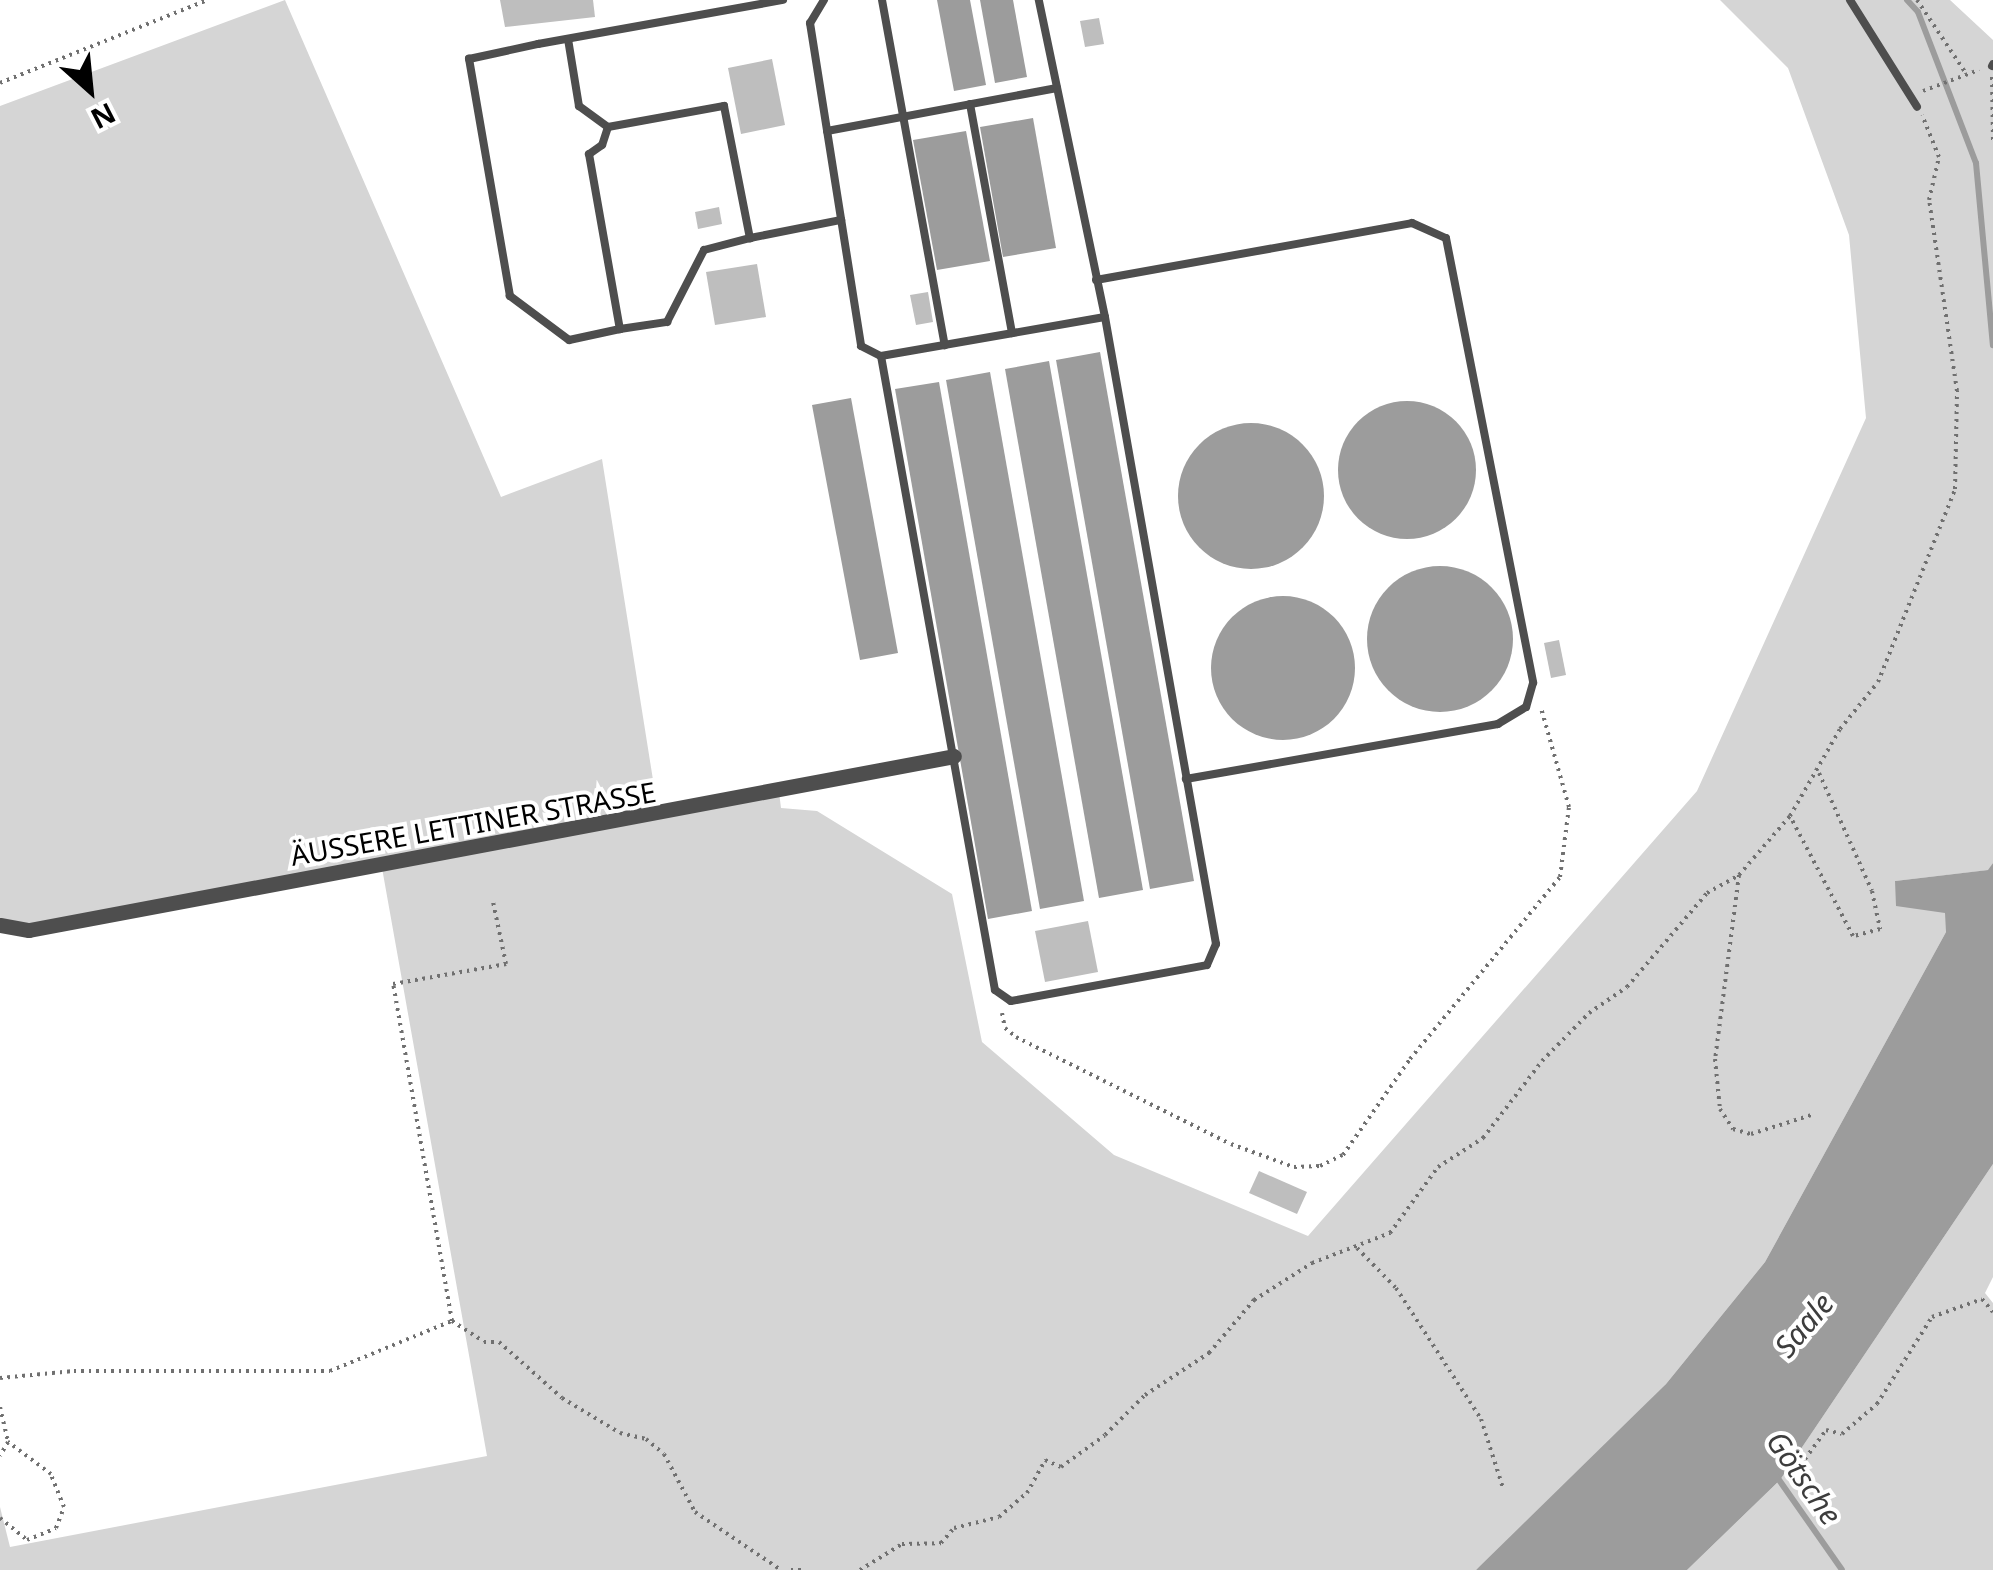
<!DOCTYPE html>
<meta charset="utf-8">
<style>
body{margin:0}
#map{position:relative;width:1993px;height:1570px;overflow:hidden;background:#fff;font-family:"Noto Sans",sans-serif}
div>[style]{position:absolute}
.green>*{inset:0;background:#d5d5d5}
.water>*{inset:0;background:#9c9c9c}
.round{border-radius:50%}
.stream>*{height:6px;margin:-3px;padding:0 3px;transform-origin:3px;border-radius:3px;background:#9c9c9c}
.building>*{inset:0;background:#bebebe}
.path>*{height:4px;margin-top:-2px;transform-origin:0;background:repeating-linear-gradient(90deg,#707070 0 2.5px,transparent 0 7.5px)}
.service>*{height:8px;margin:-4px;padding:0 4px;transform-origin:4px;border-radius:4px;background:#4e4e4e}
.minor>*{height:15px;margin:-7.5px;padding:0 7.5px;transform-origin:7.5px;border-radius:7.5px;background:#4e4e4e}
span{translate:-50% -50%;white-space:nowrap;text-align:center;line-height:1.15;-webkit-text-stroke:8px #fff;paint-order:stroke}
.street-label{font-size:28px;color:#000}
.water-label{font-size:30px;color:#3d3d3d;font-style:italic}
.north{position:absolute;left:40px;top:40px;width:100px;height:100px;-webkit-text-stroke:8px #fff;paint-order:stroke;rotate:153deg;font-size:28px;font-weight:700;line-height:40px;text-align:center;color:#000}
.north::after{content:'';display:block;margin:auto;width:35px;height:45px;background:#000;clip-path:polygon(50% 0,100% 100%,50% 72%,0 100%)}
</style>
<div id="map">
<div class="green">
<i style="clip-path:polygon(285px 0,501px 497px,602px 459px,657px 805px,779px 792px,781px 808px,817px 811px,952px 894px,982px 1042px,1114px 1155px,1308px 1236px,1697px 791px,1866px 418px,1849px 235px,1788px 68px,1720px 0,1950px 0,1993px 40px,1993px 863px,1989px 870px,1895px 881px,1946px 913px,1946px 932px,1765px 1262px,1666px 1384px,1505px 1548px,1476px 1570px,0 1570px,0 1507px,10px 1547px,487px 1456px,382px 868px,34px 925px,0 921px,0 106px)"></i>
<i style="clip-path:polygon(1993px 1164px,1993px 1277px,1985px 1293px,1993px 1303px,1993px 1570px,1687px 1570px,1780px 1480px)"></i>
</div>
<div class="water">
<i style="clip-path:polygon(937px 0,970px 0,986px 85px,954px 91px)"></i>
<i style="clip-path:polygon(980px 0,1013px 0,1027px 77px,995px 83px)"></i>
<i style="clip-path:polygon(1033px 118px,1056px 248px,1003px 257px,980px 127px)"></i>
<i style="clip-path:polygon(966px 131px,990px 261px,937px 270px,913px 140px)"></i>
<i style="clip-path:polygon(1100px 352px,1194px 881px,1150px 889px,1056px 360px)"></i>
<i style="clip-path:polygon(1049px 361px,1143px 890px,1099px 898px,1005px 369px)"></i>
<i style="clip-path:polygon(990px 372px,1084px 901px,1040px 909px,946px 380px)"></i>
<i style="clip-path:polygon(939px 382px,1032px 911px,988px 919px,895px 389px)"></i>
<i style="clip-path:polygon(851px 398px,898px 653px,860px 660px,812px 405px)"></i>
<i class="round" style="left:1338px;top:401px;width:138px;height:138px"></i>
<i class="round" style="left:1178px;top:423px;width:146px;height:146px"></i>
<i class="round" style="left:1367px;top:566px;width:146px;height:146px"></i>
<i class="round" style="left:1211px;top:596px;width:144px;height:144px"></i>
<i style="clip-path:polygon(1993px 863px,1993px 1164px,1780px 1480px,1687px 1570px,1476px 1570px,1666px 1384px,1765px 1262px,1946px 932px,1945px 913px,1896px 906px,1895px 881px,1988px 870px)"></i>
</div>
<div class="stream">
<i style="left:1907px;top:0;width:16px;rotate:47deg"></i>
<i style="left:1918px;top:12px;width:162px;rotate:69deg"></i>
<i style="left:1976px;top:163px;width:183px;rotate:84.7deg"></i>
<i style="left:1777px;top:1477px;width:113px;rotate:55deg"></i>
</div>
<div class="building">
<i style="clip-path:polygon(500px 0,593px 0,595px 17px,505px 27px)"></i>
<i style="clip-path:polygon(1099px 18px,1104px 44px,1085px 47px,1080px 21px)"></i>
<i style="clip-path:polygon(772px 59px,785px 125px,741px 134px,728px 68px)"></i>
<i style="clip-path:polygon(719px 207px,722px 224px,698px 229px,695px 212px)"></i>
<i style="clip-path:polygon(757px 264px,766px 317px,715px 325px,706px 272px)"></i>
<i style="clip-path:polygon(928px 292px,933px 322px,916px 325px,910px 295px)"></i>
<i style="clip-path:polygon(1559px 640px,1566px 675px,1551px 678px,1544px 643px)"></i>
<i style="clip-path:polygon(1088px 921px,1098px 972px,1045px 982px,1035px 931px)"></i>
<i style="clip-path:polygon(1259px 1171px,1307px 1192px,1297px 1214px,1249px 1193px)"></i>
</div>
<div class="path">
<i style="left:1917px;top:0;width:90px;rotate:56.3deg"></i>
<i style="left:1992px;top:77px;width:65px;rotate:89.1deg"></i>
<i style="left:0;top:83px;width:224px;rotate:-21.8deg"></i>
<i style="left:1923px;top:91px;width:60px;rotate:-20.6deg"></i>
<i style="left:1819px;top:773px;width:129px;rotate:65.8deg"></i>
<i style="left:1872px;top:891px;width:39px;rotate:78deg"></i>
<i style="left:1880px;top:929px;width:28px;rotate:165deg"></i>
<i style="left:1853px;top:936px;width:136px;rotate:-117.7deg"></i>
<i style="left:1790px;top:816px;width:100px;rotate:-60.1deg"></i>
<i style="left:1840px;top:729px;width:60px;rotate:-51deg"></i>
<i style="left:1878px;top:682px;width:208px;rotate:-68.2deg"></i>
<i style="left:1955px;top:489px;width:98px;rotate:-88.8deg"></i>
<i style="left:1957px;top:391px;width:193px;rotate:-98.3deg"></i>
<i style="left:1929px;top:200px;width:44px;rotate:-76.9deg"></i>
<i style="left:1939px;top:157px;width:45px;rotate:-112deg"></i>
<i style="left:1739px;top:875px;width:186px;rotate:97.4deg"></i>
<i style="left:1715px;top:1059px;width:50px;rotate:84.3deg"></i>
<i style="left:1720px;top:1109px;width:24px;rotate:57deg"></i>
<i style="left:1733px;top:1129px;width:19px;rotate:16deg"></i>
<i style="left:1751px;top:1134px;width:67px;rotate:-17.4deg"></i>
<i style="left:1002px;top:1013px;width:15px;rotate:79deg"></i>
<i style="left:1005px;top:1028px;width:14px;rotate:39deg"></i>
<i style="left:1016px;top:1037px;width:240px;rotate:26.5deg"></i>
<i style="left:1231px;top:1144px;width:67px;rotate:20.1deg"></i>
<i style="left:1294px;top:1167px;width:26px;rotate:-2deg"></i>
<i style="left:1320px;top:1166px;width:25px;rotate:-26deg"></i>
<i style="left:1343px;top:1155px;width:117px;rotate:-55.1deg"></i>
<i style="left:1410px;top:1059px;width:236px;rotate:-50.5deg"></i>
<i style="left:1560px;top:877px;width:71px;rotate:-82.7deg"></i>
<i style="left:1569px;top:807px;width:103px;rotate:-105.8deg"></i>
<i style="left:1357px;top:1248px;width:56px;rotate:45.7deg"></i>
<i style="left:1396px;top:1288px;width:156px;rotate:57deg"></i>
<i style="left:1481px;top:1419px;width:72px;rotate:72.3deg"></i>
<i style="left:452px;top:1321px;width:38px;rotate:33deg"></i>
<i style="left:484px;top:1342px;width:15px"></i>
<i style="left:499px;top:1342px;width:84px;rotate:41.6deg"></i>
<i style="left:562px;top:1398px;width:68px;rotate:31.1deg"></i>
<i style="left:620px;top:1433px;width:27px;rotate:13deg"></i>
<i style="left:646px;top:1439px;width:23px;rotate:40deg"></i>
<i style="left:664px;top:1454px;width:66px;rotate:61.9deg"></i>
<i style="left:695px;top:1512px;width:104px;rotate:34deg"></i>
<i style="left:0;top:1378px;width:74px;rotate:-5.4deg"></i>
<i style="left:74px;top:1371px;width:256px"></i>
<i style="left:330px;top:1371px;width:132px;rotate:-22.3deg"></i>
<i style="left:452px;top:1321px;width:342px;rotate:-99.9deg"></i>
<i style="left:393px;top:984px;width:115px;rotate:-10deg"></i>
<i style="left:506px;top:964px;width:63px;rotate:-101.8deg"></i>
<i style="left:0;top:1407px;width:36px;rotate:77deg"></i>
<i style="left:8px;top:1442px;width:16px;rotate:120deg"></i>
<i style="left:1805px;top:1459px;width:36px;rotate:-54deg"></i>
<i style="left:1826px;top:1430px;width:16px;rotate:14deg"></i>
<i style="left:1842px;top:1434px;width:46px;rotate:-40.6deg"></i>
<i style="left:1877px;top:1404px;width:103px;rotate:-57.7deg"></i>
<i style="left:1932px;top:1317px;width:53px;rotate:-19.8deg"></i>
<i style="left:1982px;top:1299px;width:17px;rotate:50deg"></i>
<i style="left:0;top:1518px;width:35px;rotate:39deg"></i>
<i style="left:27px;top:1540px;width:31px;rotate:-22deg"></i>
<i style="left:56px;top:1528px;width:22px;rotate:-69deg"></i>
<i style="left:64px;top:1507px;width:35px;rotate:-112deg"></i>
<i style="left:51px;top:1474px;width:54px;rotate:-143.3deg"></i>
<i style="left:791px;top:1570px;width:12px"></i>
<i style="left:860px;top:1570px;width:49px;rotate:-31.8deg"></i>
<i style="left:902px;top:1544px;width:39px;rotate:-1deg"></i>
<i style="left:941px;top:1543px;width:20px;rotate:-49deg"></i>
<i style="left:954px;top:1528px;width:46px;rotate:-13.7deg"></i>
<i style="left:999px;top:1517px;width:37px;rotate:-41deg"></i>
<i style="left:1027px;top:1493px;width:38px;rotate:-61deg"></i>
<i style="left:1045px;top:1460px;width:17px;rotate:24deg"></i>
<i style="left:1061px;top:1467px;width:54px;rotate:-36deg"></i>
<i style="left:1105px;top:1435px;width:57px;rotate:-45deg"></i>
<i style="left:1145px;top:1395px;width:77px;rotate:-33.3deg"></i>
<i style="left:1209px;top:1353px;width:70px;rotate:-49.7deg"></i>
<i style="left:1254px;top:1300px;width:69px;rotate:-32.5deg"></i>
<i style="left:1312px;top:1263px;width:84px;rotate:-21deg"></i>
<i style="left:1390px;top:1233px;width:82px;rotate:-54deg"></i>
<i style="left:1438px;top:1167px;width:54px;rotate:-32.8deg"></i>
<i style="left:1483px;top:1138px;width:97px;rotate:-52.5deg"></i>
<i style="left:1542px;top:1061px;width:67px;rotate:-45.6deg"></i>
<i style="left:1589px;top:1013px;width:46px;rotate:-34.4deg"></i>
<i style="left:1627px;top:987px;width:123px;rotate:-49.6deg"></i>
<i style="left:1707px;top:893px;width:37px;rotate:-29deg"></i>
<i style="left:1739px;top:875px;width:78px;rotate:-49.2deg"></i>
</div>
<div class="service">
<i style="left:824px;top:0;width:27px;rotate:121deg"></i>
<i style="left:810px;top:23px;width:327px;rotate:81deg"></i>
<i style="left:861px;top:346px;width:22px;rotate:27deg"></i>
<i style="left:881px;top:356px;width:227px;rotate:-9.9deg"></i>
<i style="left:882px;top:0;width:351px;rotate:79.7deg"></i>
<i style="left:1850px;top:0;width:126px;rotate:57.9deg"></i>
<i style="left:568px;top:39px;width:68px;rotate:80.7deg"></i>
<i style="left:579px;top:106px;width:36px;rotate:36deg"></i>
<i style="left:608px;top:127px;width:19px;rotate:108deg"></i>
<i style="left:602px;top:145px;width:16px;rotate:145deg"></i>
<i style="left:589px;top:154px;width:178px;rotate:80deg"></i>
<i style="left:620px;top:329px;width:52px;rotate:167.8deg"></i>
<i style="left:569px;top:340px;width:74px;rotate:-143.3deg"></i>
<i style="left:510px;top:296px;width:241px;rotate:-99.8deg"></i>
<i style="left:469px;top:59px;width:71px;rotate:-12.3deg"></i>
<i style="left:538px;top:44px;width:249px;rotate:-10.2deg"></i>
<i style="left:1992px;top:66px;width:2px;rotate:-63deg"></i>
<i style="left:970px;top:104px;width:233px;rotate:79.6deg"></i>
<i style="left:608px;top:127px;width:118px;rotate:-10.3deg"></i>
<i style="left:724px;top:106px;width:135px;rotate:78.9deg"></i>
<i style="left:750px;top:238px;width:93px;rotate:-11.2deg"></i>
<i style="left:827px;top:131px;width:234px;rotate:-10.6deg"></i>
<i style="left:1096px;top:280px;width:321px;rotate:-10.2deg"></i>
<i style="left:1412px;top:223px;width:37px;rotate:24deg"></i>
<i style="left:1446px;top:238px;width:453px;rotate:78.9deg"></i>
<i style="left:1533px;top:683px;width:25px;rotate:106deg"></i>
<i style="left:1526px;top:707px;width:33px;rotate:149deg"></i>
<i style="left:1498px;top:724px;width:317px;rotate:170deg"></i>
<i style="left:620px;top:329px;width:48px;rotate:-8.5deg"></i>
<i style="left:667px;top:322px;width:81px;rotate:-62.8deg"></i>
<i style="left:704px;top:250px;width:48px;rotate:-14.6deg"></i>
<i style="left:881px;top:356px;width:644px;rotate:79.81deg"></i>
<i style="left:995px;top:990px;width:19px;rotate:35deg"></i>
<i style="left:1011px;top:1001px;width:199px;rotate:-10.4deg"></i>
<i style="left:1207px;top:965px;width:23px;rotate:-67deg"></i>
<i style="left:1216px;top:944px;width:637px;rotate:-100.04deg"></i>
<i style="left:1105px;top:317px;width:324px;rotate:-101.8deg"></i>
</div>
<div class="minor">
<i style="left:0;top:925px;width:29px;rotate:10deg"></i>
<i style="left:29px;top:930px;width:941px;rotate:-10.65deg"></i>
</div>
<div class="street-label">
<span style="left:473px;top:823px;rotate:-10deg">ÄUSSERE LETTINER STRASSE</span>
</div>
<div class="water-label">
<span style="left:1804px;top:1325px;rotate:-50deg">Saale</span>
<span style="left:1804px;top:1478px;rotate:55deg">Götsche</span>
</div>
<div class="north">N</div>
</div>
